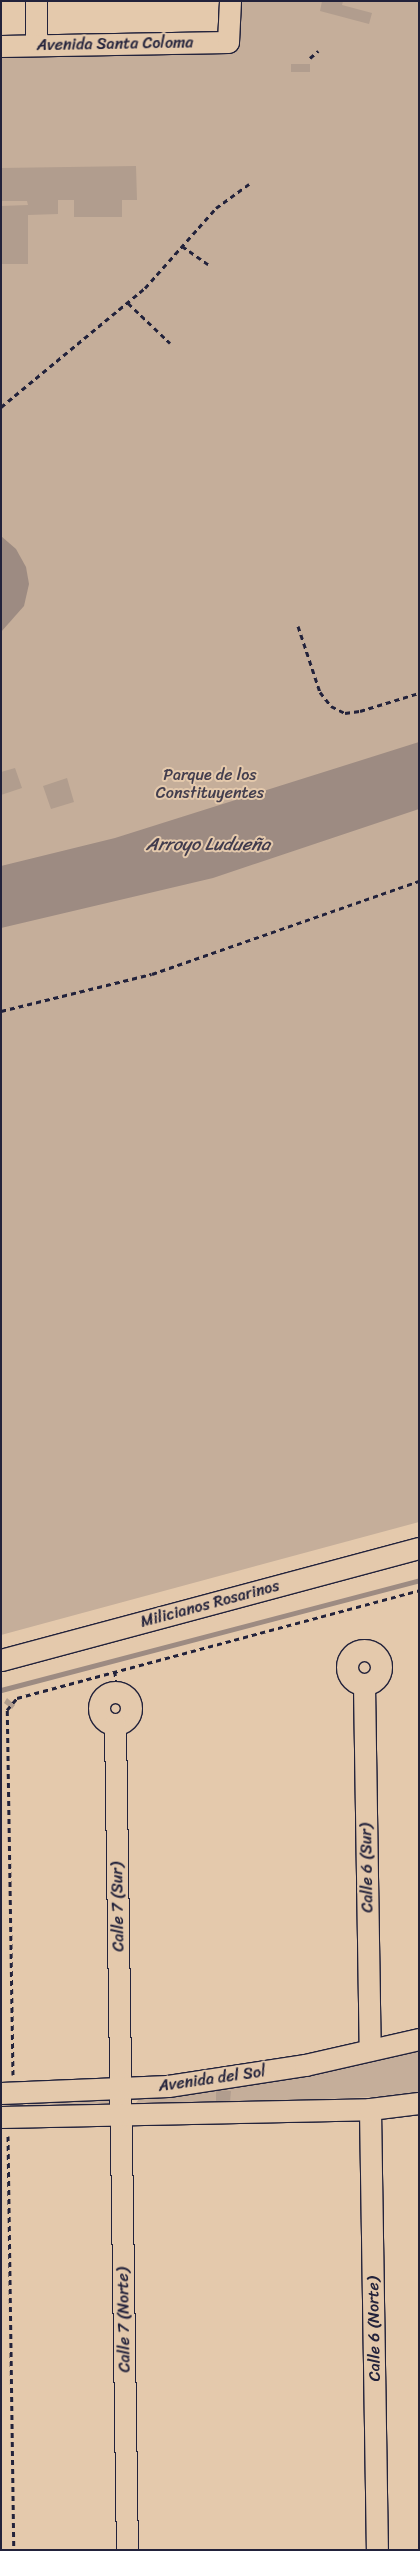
<!DOCTYPE html>
<meta charset="utf-8">
<style>
body{margin:0}
#map{position:relative;width:420px;height:2551px;overflow:hidden;background:#e4c9ac;font-family:Sriracha,sans-serif}
div>[style]{position:absolute}
.green>*{inset:0;background:#c5ae9a}
.water>*{inset:0;background:#9d8b82}
.stream>*{height:5px;margin:-2.5px;padding:0 2.5px;transform-origin:2.5px;border-radius:2.5px;background:#9d8b82}
.building>*{inset:0;background:#b19d8e}
.path>*{height:3px;margin-top:-1.5px;transform-origin:0;background:repeating-linear-gradient(90deg,#22223b 0 5px,transparent 0 9px)}
.roads{filter:drop-shadow(1px 0 #22223b) drop-shadow(-1px 0 #22223b) drop-shadow(0 1px #22223b) drop-shadow(0 -1px #22223b)}
.street>*{height:21px;margin:-10.5px;padding:0 10.5px;transform-origin:10.5px;border-radius:10.5px;background:#e4c9ac}
.street>.ring{margin:-10.5px;padding:0;box-sizing:content-box;background:none;border:21px solid #e4c9ac;border-radius:50%}
span{translate:-50% -50%;white-space:nowrap;text-align:center;line-height:1.15;-webkit-text-stroke:4px #e4c9ac;paint-order:stroke}
.street-label{font-size:16px;color:#22223b}
.park-label{font-size:16px;color:#433e4e}
.water-label{font-size:18px;color:#413c4d;font-style:italic}
.frame{position:absolute;inset:0;border:2px solid #22223b;pointer-events:none}
</style>
<div id="map">
<div class="green">
<i style="clip-path:polygon(230px 1px,419px 1px,419px 1522px,1px 1635px,1px 46px,228px 42px)"></i>
<i style="clip-path:polygon(419px 2050px,419px 2095px,141px 2107px,136px 2103px,141px 2096px,313px 2074px)"></i>
<i style="clip-path:polygon(111px 2098px,114px 2107px,32px 2110px,27px 2105px,32px 2100px)"></i>
</div>
<div class="water">
<i style="clip-path:polygon(1px 536px,16px 549px,26px 567px,29px 584px,24px 606px,1px 632px)"></i>
<i style="clip-path:polygon(419px 742px,419px 809px,213px 878px,1px 928px,1px 866px,115px 838px)"></i>
</div>
<div class="stream">
<i style="left:1px;top:1690px;width:432px;rotate:-14.7deg"></i>
</div>
<div class="building">
<i style="clip-path:polygon(322px 1px,343px 1px,342px 5px,372px 13px,369px 24px,320px 11px)"></i>
<i style="clip-path:polygon(291px 64px,310px 64px,310px 72px,291px 72px)"></i>
<i style="clip-path:polygon(136px 166px,137px 200px,122px 200px,122px 217px,74px 217px,74px 200px,58px 200px,58px 214px,28px 215px,28px 264px,1px 264px,1px 206px,28px 205px,27px 201px,1px 201px,1px 168px)"></i>
<i style="clip-path:polygon(15px 768px,22px 788px,1px 795px,1px 772px)"></i>
<i style="clip-path:polygon(67px 778px,74px 802px,51px 809px,43px 786px)"></i>
<i style="clip-path:polygon(7px 1698px,15px 1705px,12px 1709px,4px 1703px)"></i>
<i style="clip-path:polygon(216px 2090px,231px 2091px,230px 2102px,216px 2101px)"></i>
<i style="clip-path:polygon(10px 2102px,23px 2102px,23px 2109px,10px 2109px)"></i>
</div>
<div class="path">
<i style="left:310px;top:58px;width:11px;rotate:-41deg"></i>
<i style="left:182px;top:246px;width:32px;rotate:35deg"></i>
<i style="left:128px;top:303px;width:58px;rotate:43.6deg"></i>
<i style="left:1px;top:407px;width:187px;rotate:-39.6deg"></i>
<i style="left:145px;top:288px;width:107px;rotate:-48.4deg"></i>
<i style="left:216px;top:208px;width:41px;rotate:-36deg"></i>
<i style="left:298px;top:626px;width:70px;rotate:71.6deg"></i>
<i style="left:320px;top:692px;width:18px;rotate:52deg"></i>
<i style="left:331px;top:706px;width:16px;rotate:27deg"></i>
<i style="left:345px;top:713px;width:15px;rotate:-8deg"></i>
<i style="left:360px;top:711px;width:62px;rotate:-17deg"></i>
<i style="left:1px;top:1011px;width:155px;rotate:-13.8deg"></i>
<i style="left:152px;top:974px;width:283px;rotate:-19.2deg"></i>
<i style="left:115px;top:1671px;width:21px;rotate:87deg"></i>
<i style="left:13px;top:2075px;width:365px;rotate:-90.9deg"></i>
<i style="left:7px;top:1710px;width:16px;rotate:-50deg"></i>
<i style="left:17px;top:1698px;width:416px;rotate:-15deg"></i>
<i style="left:8px;top:2136px;width:414px;rotate:89.2deg"></i>
</div>
<div class="roads">
<div class="street">
<i style="left:36px;top:1px;width:44px;rotate:90deg"></i>
<i style="left:1px;top:46px;width:227px;rotate:-1deg"></i>
<i style="left:228px;top:42px;width:41px;rotate:-87.2deg"></i>
<i class="ring" style="left:347px;top:1650px;width:13px;height:13px"></i>
<i style="left:1px;top:1660px;width:433px;rotate:-15deg"></i>
<i style="left:364px;top:1685px;width:365px;rotate:89.1deg"></i>
<i class="ring" style="left:99px;top:1692px;width:11px;height:11px"></i>
<i style="left:115px;top:1725px;width:825px;rotate:89.17deg"></i>
<i style="left:1px;top:2093px;width:167px;rotate:-2.4deg"></i>
<i style="left:168px;top:2086px;width:139px;rotate:-8.7deg"></i>
<i style="left:305px;top:2065px;width:117px;rotate:-12.8deg"></i>
<i style="left:370px;top:2109px;width:441px;rotate:89.1deg"></i>
<i style="left:1px;top:2117px;width:369px;rotate:-1.2deg"></i>
<i style="left:370px;top:2109px;width:49px;rotate:-7deg"></i>
</div>
</div>
<div class="street-label">
<span style="left:115px;top:44px;rotate:-1deg">Avenida Santa Coloma</span>
<span style="left:210px;top:1604px;rotate:-15deg">Milicianos Rosarinos</span>
<span style="left:367px;top:1868px;rotate:-91deg">Calle 6 (Sur)</span>
<span style="left:118px;top:1907px;rotate:-91deg">Calle 7 (Sur)</span>
<span style="left:212px;top:2079px;rotate:-8deg">Avenida del Sol</span>
<span style="left:124px;top:2320px;rotate:-91deg">Calle 7 (Norte)</span>
<span style="left:374px;top:2329px;rotate:-91deg">Calle 6 (Norte)</span>
</div>
<div class="park-label">
<span style="left:210px;top:784px">Parque de los<br>Constituyentes</span>
</div>
<div class="water-label">
<span style="left:208px;top:844px">Arroyo Ludueña</span>
</div>
<div class="frame"></div>
</div>
